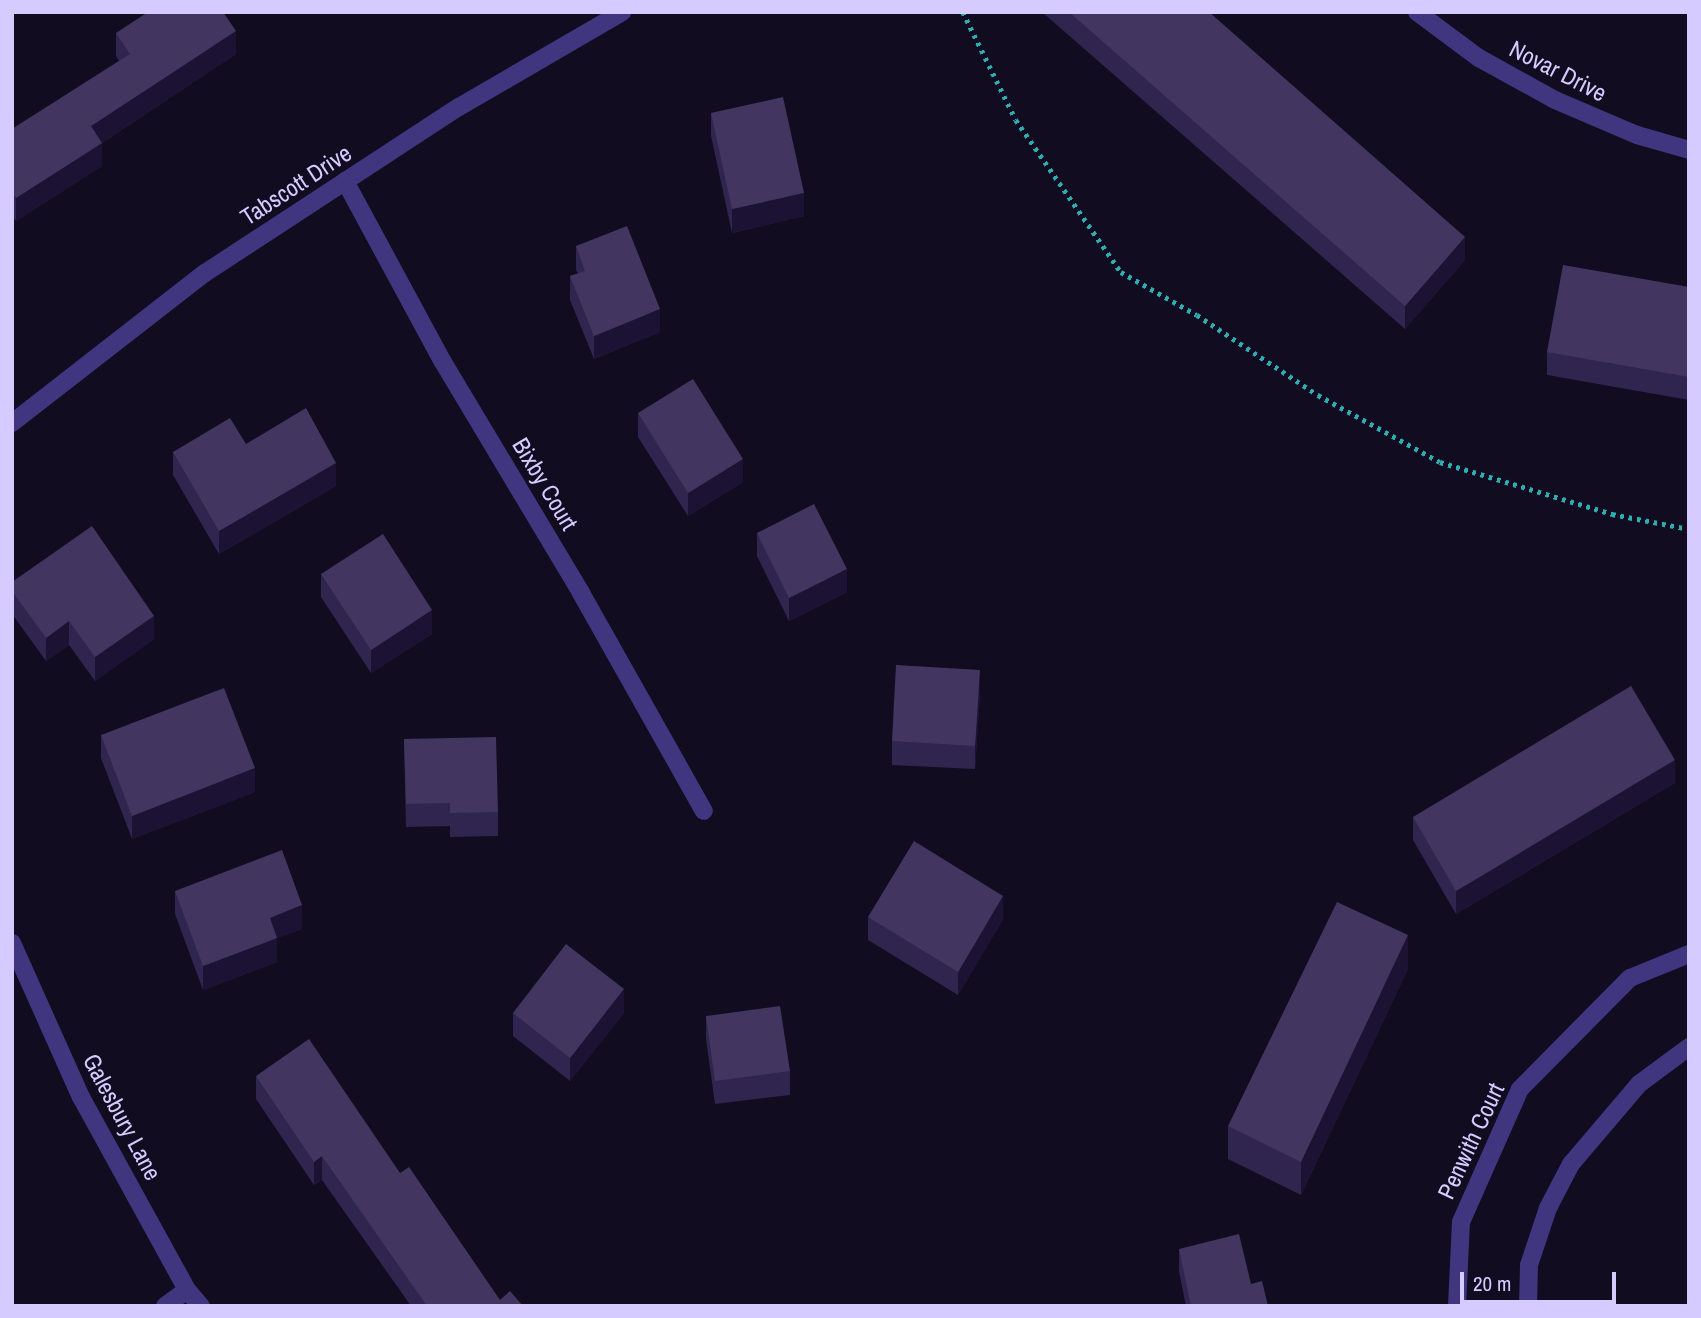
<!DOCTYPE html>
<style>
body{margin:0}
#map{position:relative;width:1701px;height:1318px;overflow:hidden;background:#110c20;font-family:"Archivo Narrow",sans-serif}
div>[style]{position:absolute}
.path>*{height:4.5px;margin-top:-2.25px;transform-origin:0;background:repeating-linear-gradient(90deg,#2bafb3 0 3.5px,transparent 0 8.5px)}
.street>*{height:18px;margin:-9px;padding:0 9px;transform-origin:9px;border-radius:9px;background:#403680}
.wall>*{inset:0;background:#30254e}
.shaded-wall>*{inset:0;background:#1c1334}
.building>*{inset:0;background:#423661}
span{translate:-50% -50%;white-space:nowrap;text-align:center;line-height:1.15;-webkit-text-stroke:5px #110c20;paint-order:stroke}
.street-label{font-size:24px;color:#d6cbff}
.frame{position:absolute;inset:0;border:14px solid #d6cbff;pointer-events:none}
.scale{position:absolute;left:1460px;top:1272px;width:156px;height:32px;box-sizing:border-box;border:4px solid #d6cbff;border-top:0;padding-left:9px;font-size:21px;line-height:24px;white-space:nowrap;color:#d6cbff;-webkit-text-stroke:5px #110c20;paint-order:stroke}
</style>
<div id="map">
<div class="path">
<i style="left:963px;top:12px;width:120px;rotate:63.9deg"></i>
<i style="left:1016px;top:120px;width:185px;rotate:55.4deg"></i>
<i style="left:1121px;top:272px;width:87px;rotate:29.5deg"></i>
<i style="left:1197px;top:315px;width:145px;rotate:33.5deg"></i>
<i style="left:1318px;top:395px;width:139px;rotate:28.8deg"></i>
<i style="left:1440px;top:462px;width:180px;rotate:16.8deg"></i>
<i style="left:1612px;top:514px;width:78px;rotate:11deg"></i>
</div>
<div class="street">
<i style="left:1417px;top:12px;width:77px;rotate:36.6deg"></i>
<i style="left:1479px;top:58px;width:87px;rotate:28.9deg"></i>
<i style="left:1555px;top:100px;width:89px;rotate:23.1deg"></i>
<i style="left:1637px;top:135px;width:54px;rotate:16.1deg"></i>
<i style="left:345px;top:181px;width:206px;rotate:61.6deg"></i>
<i style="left:443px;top:362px;width:269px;rotate:59.1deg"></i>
<i style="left:581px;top:593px;width:250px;rotate:60.6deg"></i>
<i style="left:12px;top:423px;width:244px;rotate:-37.9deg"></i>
<i style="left:205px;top:273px;width:303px;rotate:-33.2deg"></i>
<i style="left:459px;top:107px;width:189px;rotate:-30.2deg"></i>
<i style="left:12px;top:943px;width:169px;rotate:65.9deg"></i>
<i style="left:81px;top:1097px;width:220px;rotate:61.2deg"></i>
<i style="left:187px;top:1290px;width:21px;rotate:49deg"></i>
<i style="left:165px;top:1306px;width:27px;rotate:-36deg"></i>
<i style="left:1457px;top:1306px;width:84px;rotate:-87.3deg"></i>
<i style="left:1461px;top:1222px;width:145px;rotate:-66.1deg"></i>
<i style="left:1520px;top:1089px;width:156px;rotate:-45.3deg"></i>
<i style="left:1630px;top:978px;width:64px;rotate:-22.1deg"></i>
<i style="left:1528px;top:1306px;width:41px;rotate:-88.6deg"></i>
<i style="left:1529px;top:1265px;width:60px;rotate:-71.6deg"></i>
<i style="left:1548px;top:1208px;width:50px;rotate:-62.4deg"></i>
<i style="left:1571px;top:1164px;width:105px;rotate:-49.6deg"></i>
<i style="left:1639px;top:1084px;width:62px;rotate:-36.5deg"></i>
</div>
<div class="wall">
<i style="clip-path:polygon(1042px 12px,1209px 12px,1465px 260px,1405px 329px)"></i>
<i style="clip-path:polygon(116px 33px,236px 54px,102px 143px,102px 166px,16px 221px,12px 215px,12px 129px,119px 61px,116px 56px)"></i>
<i style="clip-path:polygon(711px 113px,804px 216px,732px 233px,711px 136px)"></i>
<i style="clip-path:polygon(576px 246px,660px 332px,594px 359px,570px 300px,570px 276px,578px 274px,576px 270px)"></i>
<i style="clip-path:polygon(1689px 287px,1689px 400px,1547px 375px,1547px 352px)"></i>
<i style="clip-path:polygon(638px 413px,743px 482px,688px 516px,638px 437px)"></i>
<i style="clip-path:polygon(246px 444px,336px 486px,219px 554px,173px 475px,173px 452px)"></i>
<i style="clip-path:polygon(757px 533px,847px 592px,789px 621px,757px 556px)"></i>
<i style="clip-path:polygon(321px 574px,432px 634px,371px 673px,321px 597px)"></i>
<i style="clip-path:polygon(12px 582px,154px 639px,95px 681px,69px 645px,46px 661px,12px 614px)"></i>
<i style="clip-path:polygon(980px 693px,975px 769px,892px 765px,892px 741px)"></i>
<i style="clip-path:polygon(101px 735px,255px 792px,132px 839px,101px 758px)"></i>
<i style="clip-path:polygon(404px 739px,498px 812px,498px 836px,450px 837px,450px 826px,406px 827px)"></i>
<i style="clip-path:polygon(1675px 783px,1456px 914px,1413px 840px,1413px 817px)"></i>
<i style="clip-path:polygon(175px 891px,302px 929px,277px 938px,277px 962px,203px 990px,175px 914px)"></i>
<i style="clip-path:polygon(868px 917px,1003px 919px,958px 995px,868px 940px)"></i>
<i style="clip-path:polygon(1408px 969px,1301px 1195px,1228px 1159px,1228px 1126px)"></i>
<i style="clip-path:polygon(513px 1013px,624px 1013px,570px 1081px,513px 1036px)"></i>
<i style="clip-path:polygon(706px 1016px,790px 1071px,790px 1095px,715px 1104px,706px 1039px)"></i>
<i style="clip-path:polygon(256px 1076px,400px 1173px,500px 1300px,523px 1306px,411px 1306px,322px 1180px,314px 1185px,256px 1099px)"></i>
<i style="clip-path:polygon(1179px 1249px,1251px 1284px,1268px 1306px,1186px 1306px,1179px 1272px)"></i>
</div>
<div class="shaded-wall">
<i style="clip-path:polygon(236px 31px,236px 54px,91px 150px,91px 126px)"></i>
<i style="clip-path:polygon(102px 143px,102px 166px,16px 221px,16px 198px)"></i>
<i style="clip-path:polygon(804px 193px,804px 216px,732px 233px,732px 209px)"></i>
<i style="clip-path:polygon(1465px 237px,1465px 260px,1405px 329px,1405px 306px)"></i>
<i style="clip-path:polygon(660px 309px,660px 332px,594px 359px,594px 336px)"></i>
<i style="clip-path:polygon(743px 459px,743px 482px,688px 516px,688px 493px)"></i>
<i style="clip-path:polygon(336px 463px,336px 486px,219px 554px,219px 531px)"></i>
<i style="clip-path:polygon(847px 569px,847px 592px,789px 621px,789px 598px)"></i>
<i style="clip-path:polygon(432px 610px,432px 634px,371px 673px,371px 650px)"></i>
<i style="clip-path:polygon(154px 616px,154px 639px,95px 681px,95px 657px)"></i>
<i style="clip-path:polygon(69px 621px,69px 645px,46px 661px,46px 638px)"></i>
<i style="clip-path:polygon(980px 670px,980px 693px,975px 769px,975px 746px)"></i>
<i style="clip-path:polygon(1675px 760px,1675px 783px,1456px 914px,1456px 891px)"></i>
<i style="clip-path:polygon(255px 768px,255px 792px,132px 839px,132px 816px)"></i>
<i style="clip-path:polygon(1003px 896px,1003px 919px,958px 995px,958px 972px)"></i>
<i style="clip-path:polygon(302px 905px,302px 929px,270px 941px,270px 918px)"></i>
<i style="clip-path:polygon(1408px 935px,1408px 969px,1301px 1195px,1301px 1162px)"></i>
<i style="clip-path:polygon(277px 938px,277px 962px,203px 990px,203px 966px)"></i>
<i style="clip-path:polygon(624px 989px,624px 1013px,570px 1081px,570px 1058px)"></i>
<i style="clip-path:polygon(322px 1156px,322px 1180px,314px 1185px,314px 1162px)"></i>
</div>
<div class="building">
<i style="clip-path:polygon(148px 12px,223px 12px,236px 31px,91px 126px,102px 143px,16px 198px,12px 192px,12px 129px,130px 54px,116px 33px)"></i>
<i style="clip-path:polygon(1069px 12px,1209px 12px,1465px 237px,1405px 306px)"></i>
<i style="clip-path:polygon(783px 97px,804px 193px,732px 209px,711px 113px)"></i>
<i style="clip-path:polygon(627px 226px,660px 309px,594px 336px,570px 276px,585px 271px,576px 246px)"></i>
<i style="clip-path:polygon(1563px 265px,1689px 287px,1689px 377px,1547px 352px)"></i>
<i style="clip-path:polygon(693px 379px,743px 459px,688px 493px,638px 413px)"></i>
<i style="clip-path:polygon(306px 408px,336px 463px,219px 531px,173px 452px,230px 418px,246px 444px)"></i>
<i style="clip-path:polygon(814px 504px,847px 569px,789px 598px,757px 533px)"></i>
<i style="clip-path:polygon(92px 526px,154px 616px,95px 657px,69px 621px,46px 638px,12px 591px,12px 582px)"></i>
<i style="clip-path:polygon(383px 534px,432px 610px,371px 650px,321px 574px)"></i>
<i style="clip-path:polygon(896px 665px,980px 670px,975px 746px,892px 741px)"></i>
<i style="clip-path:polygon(1631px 686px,1675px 760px,1456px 891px,1413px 817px)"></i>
<i style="clip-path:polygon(224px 688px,255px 768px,132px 816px,101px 735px)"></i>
<i style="clip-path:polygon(496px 737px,498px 812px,450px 813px,450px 803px,406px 804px,404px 739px)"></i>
<i style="clip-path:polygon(914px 841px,1003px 896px,958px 972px,868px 917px)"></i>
<i style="clip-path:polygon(282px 850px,302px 905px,270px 918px,277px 938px,203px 966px,175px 891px)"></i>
<i style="clip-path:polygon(1337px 902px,1408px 935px,1301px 1162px,1228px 1126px)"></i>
<i style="clip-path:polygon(566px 944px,624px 989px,570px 1058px,513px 1013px)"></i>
<i style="clip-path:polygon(780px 1006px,790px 1071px,715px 1081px,706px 1016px)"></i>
<i style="clip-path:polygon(309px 1039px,400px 1173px,409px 1167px,500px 1300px,510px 1291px,523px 1306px,427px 1306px,322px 1156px,314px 1162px,256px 1076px)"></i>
<i style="clip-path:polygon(1239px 1234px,1251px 1284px,1262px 1281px,1268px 1306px,1191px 1306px,1179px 1249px)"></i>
</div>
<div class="street-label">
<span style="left:1558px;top:71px;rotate:27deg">Novar Drive</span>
<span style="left:296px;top:185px;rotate:-33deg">Tabscott Drive</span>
<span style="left:545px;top:484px;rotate:59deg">Bixby Court</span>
<span style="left:122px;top:1117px;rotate:62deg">Galesbury Lane</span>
<span style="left:1471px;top:1141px;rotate:-65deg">Penwith Court</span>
</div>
<div class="frame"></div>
<div class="scale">20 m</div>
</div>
